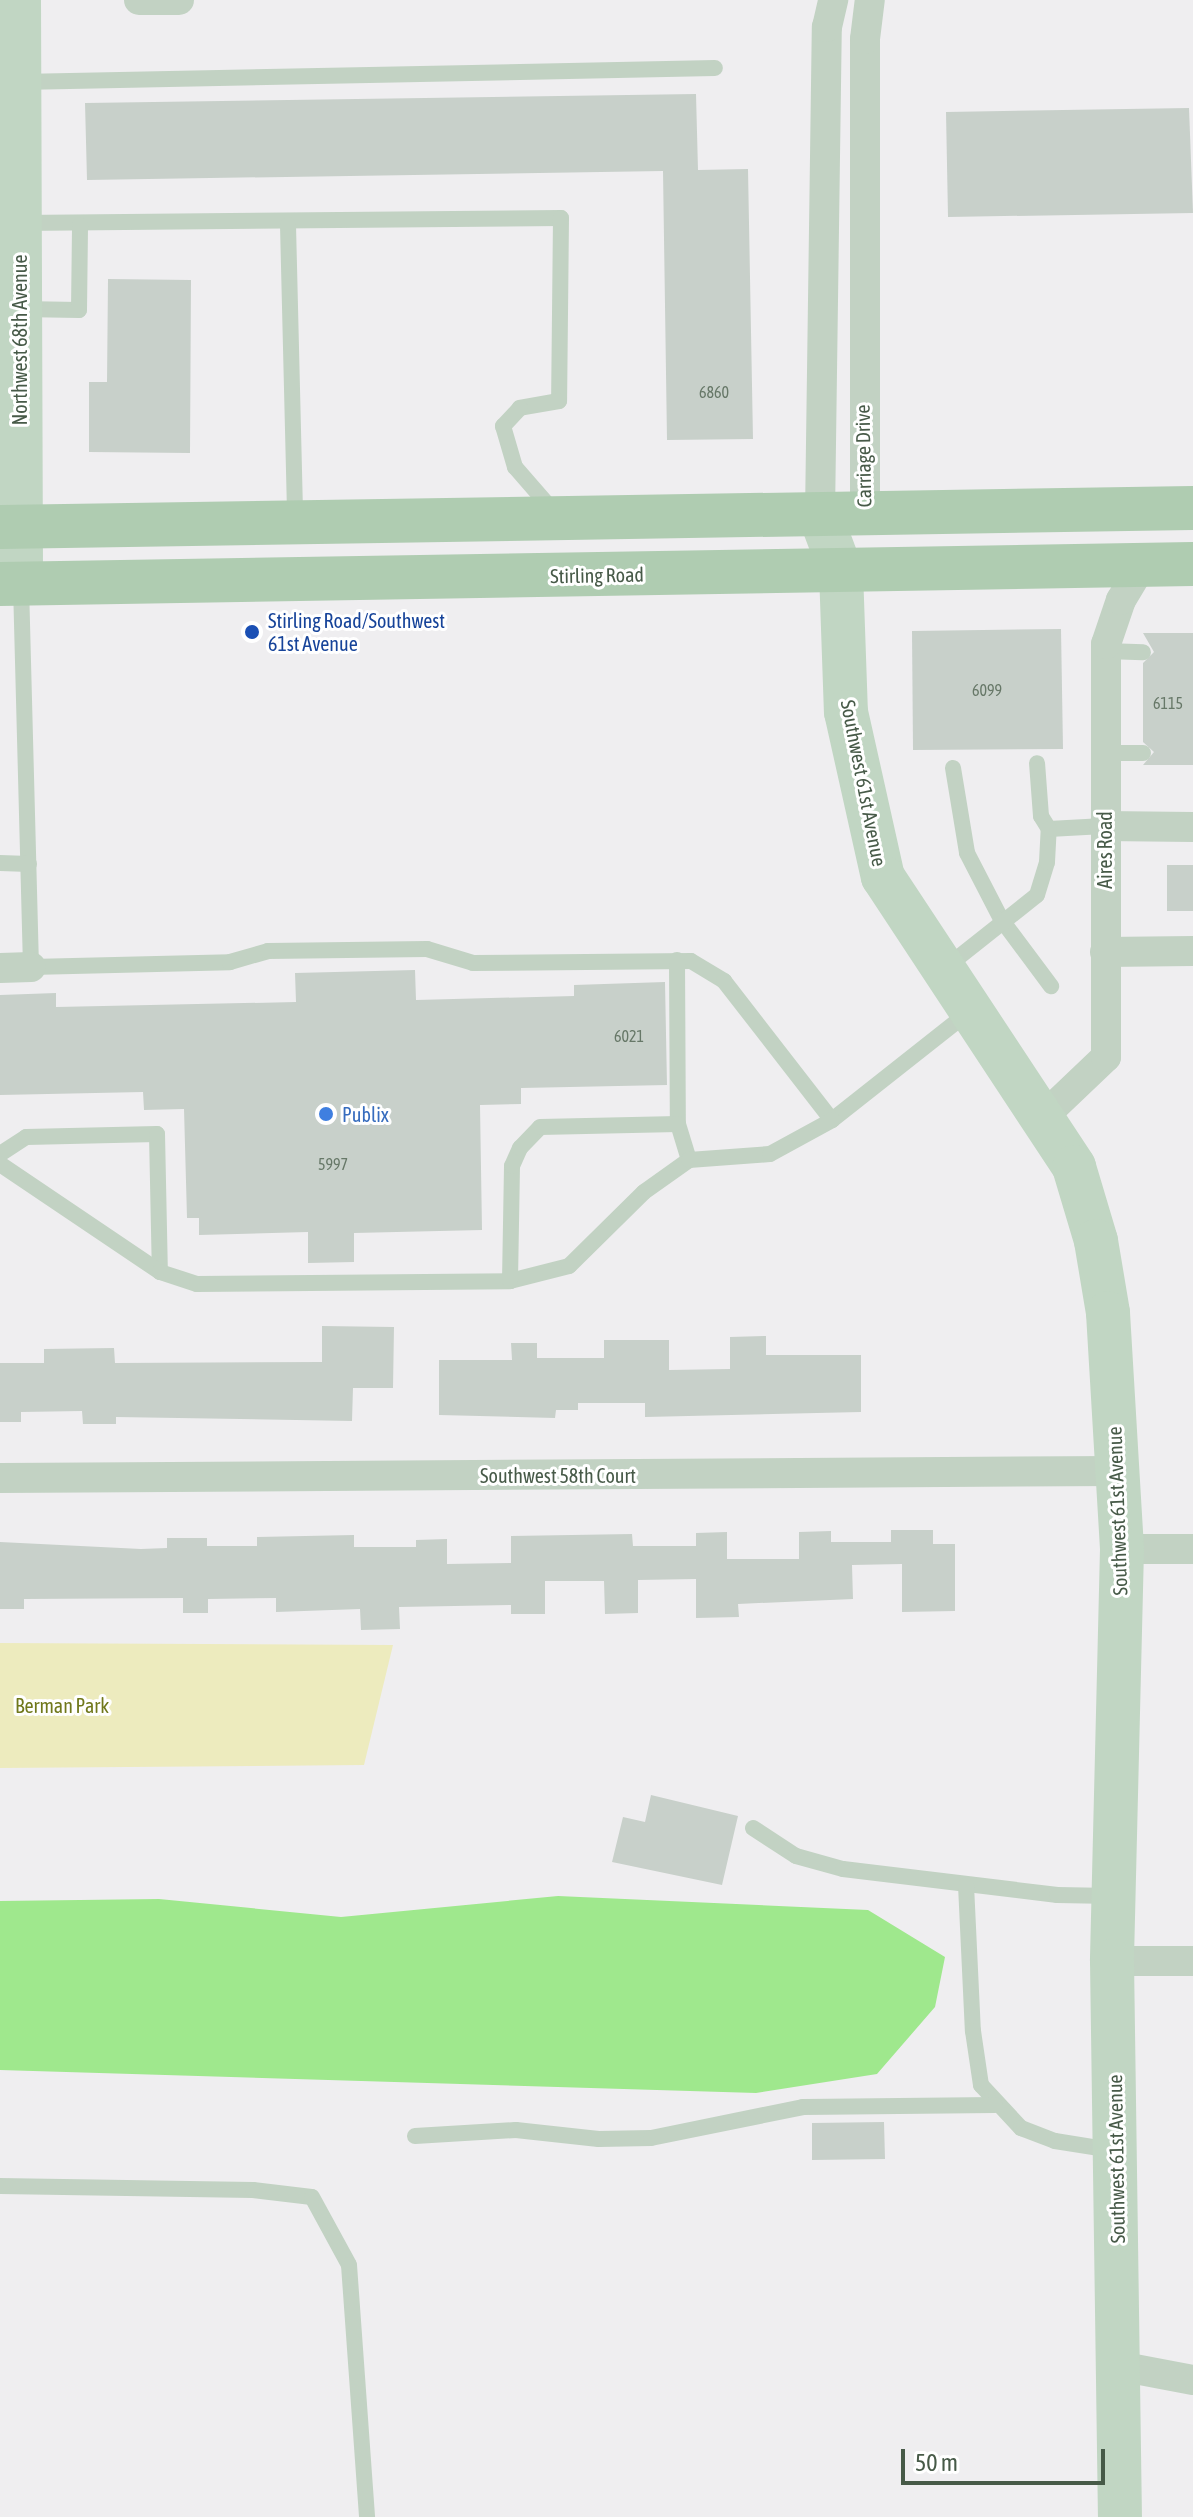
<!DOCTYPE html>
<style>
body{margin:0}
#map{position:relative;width:1193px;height:2517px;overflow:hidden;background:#efeef0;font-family:"Asap Condensed",sans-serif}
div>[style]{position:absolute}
.green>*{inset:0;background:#edebbe}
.water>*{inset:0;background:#9fe88d}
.building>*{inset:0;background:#c8d0ca}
.lane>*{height:16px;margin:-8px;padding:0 8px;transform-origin:8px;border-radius:8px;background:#c2d2c3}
.street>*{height:30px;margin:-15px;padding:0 15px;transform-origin:15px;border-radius:15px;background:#c2d2c3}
.secondary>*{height:44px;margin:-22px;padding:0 22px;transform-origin:22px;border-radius:22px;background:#c1d6c3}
.primary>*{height:44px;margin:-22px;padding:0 22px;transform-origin:22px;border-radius:22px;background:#afccb1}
.dots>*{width:22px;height:22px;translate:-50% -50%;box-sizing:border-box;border:4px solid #fff;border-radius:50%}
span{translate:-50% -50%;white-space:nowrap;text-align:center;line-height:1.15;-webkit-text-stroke:6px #fff;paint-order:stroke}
.number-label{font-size:16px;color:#677868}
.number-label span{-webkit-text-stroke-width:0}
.street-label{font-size:20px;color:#475a48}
.transit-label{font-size:20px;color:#164399}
.left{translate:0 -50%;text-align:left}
.shop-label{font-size:20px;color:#366cbe}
.park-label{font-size:20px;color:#70781b}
.scale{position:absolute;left:901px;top:2449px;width:204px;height:36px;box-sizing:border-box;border:4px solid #475a48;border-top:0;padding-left:10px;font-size:24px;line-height:28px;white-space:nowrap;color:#475a48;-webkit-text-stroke:6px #fff;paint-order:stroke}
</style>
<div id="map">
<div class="green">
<i style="clip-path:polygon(0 1643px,393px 1645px,364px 1765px,0 1768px)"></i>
</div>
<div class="water">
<i style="clip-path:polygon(558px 1896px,868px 1910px,945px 1957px,935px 2007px,877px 2074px,756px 2093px,0 2070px,0 1901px,159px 1899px,341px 1917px)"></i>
</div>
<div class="building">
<i style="clip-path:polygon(696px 94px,698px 170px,748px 169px,753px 439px,667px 440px,663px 171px,87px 180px,85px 103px)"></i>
<i style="clip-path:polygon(1189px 108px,1193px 213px,948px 217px,946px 112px)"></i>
<i style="clip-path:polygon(108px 279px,191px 280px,190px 453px,89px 452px,89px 382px,107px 382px)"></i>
<i style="clip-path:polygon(1061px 629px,1063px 749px,913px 750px,912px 631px)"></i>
<i style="clip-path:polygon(1143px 633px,1193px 633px,1193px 765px,1143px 765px,1154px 752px,1143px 742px,1143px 663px,1154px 652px)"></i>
<i style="clip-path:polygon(1167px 865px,1193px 865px,1193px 911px,1167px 911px)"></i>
<i style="clip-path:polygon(415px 970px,416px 1000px,574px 996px,574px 985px,665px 982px,667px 1085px,521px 1088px,521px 1104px,480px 1105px,482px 1230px,354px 1233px,354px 1262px,308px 1263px,308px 1232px,199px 1235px,199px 1218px,187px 1218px,184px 1109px,144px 1110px,143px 1092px,0 1095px,0 995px,56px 993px,56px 1007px,296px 1002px,295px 973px)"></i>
<i style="clip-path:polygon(322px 1326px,394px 1327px,393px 1388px,353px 1388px,352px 1421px,116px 1417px,116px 1424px,83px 1424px,82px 1411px,21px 1412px,21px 1422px,0 1422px,0 1363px,44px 1363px,44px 1349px,114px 1348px,115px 1363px,322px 1362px)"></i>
<i style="clip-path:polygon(766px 1336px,766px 1355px,861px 1355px,861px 1412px,645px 1417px,645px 1403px,578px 1403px,578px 1410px,556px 1410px,555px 1418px,439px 1415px,439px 1360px,512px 1360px,511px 1343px,537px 1343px,537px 1358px,604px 1358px,604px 1340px,669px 1340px,669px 1370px,730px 1369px,730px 1337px)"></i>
<i style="clip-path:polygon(891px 1530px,933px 1530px,933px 1544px,955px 1544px,955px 1611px,902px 1612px,902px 1564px,852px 1565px,853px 1599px,738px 1604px,739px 1617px,696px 1618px,696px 1579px,638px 1580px,638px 1613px,605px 1614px,604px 1581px,545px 1581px,545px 1614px,511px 1614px,511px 1605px,399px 1607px,400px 1629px,361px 1630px,360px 1609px,276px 1612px,276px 1598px,208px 1599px,208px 1613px,183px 1613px,183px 1598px,24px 1599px,24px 1609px,0 1609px,0 1542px,141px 1549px,167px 1548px,167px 1538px,207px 1538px,207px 1546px,257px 1546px,257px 1537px,354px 1535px,354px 1547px,416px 1547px,416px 1540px,447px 1539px,447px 1564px,511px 1563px,511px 1536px,632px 1534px,633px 1546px,696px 1546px,696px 1533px,727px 1532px,727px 1559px,799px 1559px,799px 1532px,831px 1531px,831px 1542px,891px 1542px)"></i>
<i style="clip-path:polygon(651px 1795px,738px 1816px,722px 1885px,612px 1862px,623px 1817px,645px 1822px)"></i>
<i style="clip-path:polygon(884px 2122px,885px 2159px,812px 2160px,812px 2123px)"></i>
</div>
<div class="lane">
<i style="left:20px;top:82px;width:695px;rotate:-1.15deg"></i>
<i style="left:20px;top:223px;width:541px;rotate:-0.53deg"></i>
<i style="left:561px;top:218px;width:183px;rotate:90.6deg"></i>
<i style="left:559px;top:401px;width:40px;rotate:170deg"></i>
<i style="left:520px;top:408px;width:25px;rotate:133deg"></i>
<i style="left:503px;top:426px;width:43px;rotate:73.7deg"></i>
<i style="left:515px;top:467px;width:61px;rotate:49deg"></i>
<i style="left:288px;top:225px;width:294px;rotate:88.6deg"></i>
<i style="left:21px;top:309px;width:58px;rotate:1deg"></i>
<i style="left:79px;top:310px;width:85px;rotate:-89.3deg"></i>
<i style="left:21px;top:585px;width:382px;rotate:88.5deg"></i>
<i style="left:31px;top:967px;width:199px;rotate:-1.4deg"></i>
<i style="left:230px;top:962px;width:40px;rotate:-16deg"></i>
<i style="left:268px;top:951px;width:159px;rotate:-0.7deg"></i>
<i style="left:427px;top:949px;width:48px;rotate:16.9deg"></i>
<i style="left:473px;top:963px;width:218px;rotate:-0.5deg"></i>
<i style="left:691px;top:961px;width:39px;rotate:31deg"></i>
<i style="left:724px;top:981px;width:176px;rotate:52.2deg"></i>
<i style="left:832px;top:1120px;width:176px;rotate:-38.3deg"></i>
<i style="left:1106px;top:651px;width:37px;rotate:2deg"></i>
<i style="left:1105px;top:753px;width:38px"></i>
<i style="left:953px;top:768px;width:86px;rotate:80.6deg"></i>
<i style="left:967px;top:853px;width:74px;rotate:62.7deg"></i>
<i style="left:1001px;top:919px;width:84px;rotate:53.3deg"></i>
<i style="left:1049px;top:829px;width:55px;rotate:-3.1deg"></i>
<i style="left:0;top:863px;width:29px;rotate:2deg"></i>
<i style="left:677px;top:960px;width:164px;rotate:89.7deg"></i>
<i style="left:678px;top:1124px;width:38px;rotate:73deg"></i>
<i style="left:945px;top:968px;width:117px;rotate:-38.4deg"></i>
<i style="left:1037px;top:895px;width:34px;rotate:-73deg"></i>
<i style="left:1047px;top:862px;width:33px;rotate:-87deg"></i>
<i style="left:1049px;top:829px;width:15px;rotate:-122deg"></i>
<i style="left:1041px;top:816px;width:53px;rotate:-94.3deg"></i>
<i style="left:0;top:1154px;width:31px;rotate:-33deg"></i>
<i style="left:26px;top:1137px;width:131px;rotate:-1.3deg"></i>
<i style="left:157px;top:1134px;width:138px;rotate:88.8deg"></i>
<i style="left:0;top:1164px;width:193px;rotate:34deg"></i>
<i style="left:160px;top:1272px;width:39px;rotate:18deg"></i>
<i style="left:197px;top:1284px;width:313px;rotate:-0.5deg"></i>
<i style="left:510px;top:1281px;width:61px;rotate:-14.3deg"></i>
<i style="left:569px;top:1266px;width:105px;rotate:-44.6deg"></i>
<i style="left:644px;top:1192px;width:55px;rotate:-35.4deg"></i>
<i style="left:689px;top:1160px;width:81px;rotate:-4.2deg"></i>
<i style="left:770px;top:1154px;width:71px;rotate:-28.7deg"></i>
<i style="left:510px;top:1281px;width:115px;rotate:-89deg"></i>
<i style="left:512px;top:1166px;width:20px;rotate:-66deg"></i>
<i style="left:520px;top:1148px;width:29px;rotate:-46deg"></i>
<i style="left:540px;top:1127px;width:138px;rotate:-1.2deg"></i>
<i style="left:753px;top:1828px;width:51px;rotate:33.1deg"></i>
<i style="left:796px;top:1856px;width:49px;rotate:15.5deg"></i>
<i style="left:843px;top:1869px;width:216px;rotate:6.9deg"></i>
<i style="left:1057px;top:1895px;width:55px;rotate:1deg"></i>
<i style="left:966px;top:1885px;width:146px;rotate:87.3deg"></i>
<i style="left:973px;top:2031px;width:55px;rotate:81.6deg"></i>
<i style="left:981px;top:2085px;width:59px;rotate:47.1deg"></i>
<i style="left:1021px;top:2128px;width:36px;rotate:21deg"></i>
<i style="left:1055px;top:2141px;width:58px;rotate:9deg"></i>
<i style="left:415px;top:2136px;width:101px;rotate:-3.4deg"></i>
<i style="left:516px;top:2130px;width:83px;rotate:6.2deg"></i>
<i style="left:599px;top:2139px;width:52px;rotate:-1.1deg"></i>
<i style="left:651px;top:2138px;width:155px;rotate:-11.5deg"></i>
<i style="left:803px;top:2107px;width:192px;rotate:-0.6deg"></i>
<i style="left:0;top:2186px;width:253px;rotate:0.9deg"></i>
<i style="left:253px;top:2190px;width:59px;rotate:6.8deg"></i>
<i style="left:312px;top:2197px;width:77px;rotate:61.4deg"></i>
<i style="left:349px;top:2265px;width:253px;rotate:85.9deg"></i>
</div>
<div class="street">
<i style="left:139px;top:0;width:40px"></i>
<i style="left:865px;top:514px;width:475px;rotate:-90deg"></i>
<i style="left:865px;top:39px;width:39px;rotate:-83deg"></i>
<i style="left:820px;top:515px;width:488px;rotate:-89.2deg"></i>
<i style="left:827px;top:27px;width:28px;rotate:-77deg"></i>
<i style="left:1104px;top:826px;width:89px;rotate:0.6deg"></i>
<i style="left:1105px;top:952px;width:88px;rotate:-0.7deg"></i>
<i style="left:0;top:968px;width:31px;rotate:-2deg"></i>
<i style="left:1043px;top:1117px;width:87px;rotate:-43.6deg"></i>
<i style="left:1106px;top:1057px;width:413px;rotate:-90deg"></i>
<i style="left:1106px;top:644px;width:46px;rotate:-71.2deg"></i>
<i style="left:1121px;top:600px;width:41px;rotate:-59deg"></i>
<i style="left:0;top:1478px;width:1117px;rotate:-0.36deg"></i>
<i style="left:1122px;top:1549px;width:71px"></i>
<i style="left:1112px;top:1961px;width:81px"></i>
<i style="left:1119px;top:2366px;width:75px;rotate:10.7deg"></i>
</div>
<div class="secondary">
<i style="left:19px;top:0;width:584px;rotate:89.8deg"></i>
<i style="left:820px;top:515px;width:60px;rotate:69.4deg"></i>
<i style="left:841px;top:571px;width:141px;rotate:88deg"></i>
<i style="left:846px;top:712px;width:169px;rotate:77.4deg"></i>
<i style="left:883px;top:877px;width:347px;rotate:56.6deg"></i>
<i style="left:1074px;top:1167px;width:77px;rotate:73.4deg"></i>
<i style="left:1096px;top:1241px;width:73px;rotate:80.5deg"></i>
<i style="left:1108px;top:1313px;width:236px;rotate:86.6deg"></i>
<i style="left:1122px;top:1549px;width:412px;rotate:91.4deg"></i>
<i style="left:1112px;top:1961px;width:556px;rotate:89.18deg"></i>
</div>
<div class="primary">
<i style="left:0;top:527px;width:1193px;rotate:-0.91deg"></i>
<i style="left:0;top:584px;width:1193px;rotate:-0.96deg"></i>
</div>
<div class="dots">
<i style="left:252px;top:632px;background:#1a4fb4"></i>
<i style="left:326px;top:1114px;background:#3f7fe0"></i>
</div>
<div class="number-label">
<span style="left:714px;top:392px">6860</span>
<span style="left:987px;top:690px">6099</span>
<span style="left:1168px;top:703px">6115</span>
<span style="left:629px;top:1036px">6021</span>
<span style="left:333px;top:1164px">5997</span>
</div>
<div class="street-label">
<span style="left:19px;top:340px;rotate:-90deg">Northwest 68th Avenue</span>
<span style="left:863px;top:456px;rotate:-91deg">Carriage Drive</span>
<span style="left:597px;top:575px;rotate:-1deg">Stirling Road</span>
<span style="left:864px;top:783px;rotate:79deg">Southwest 61st Avenue</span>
<span style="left:1104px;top:850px;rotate:-90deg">Aires Road</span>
<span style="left:558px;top:1475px">Southwest 58th Court</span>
<span style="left:1117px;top:1511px;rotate:-92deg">Southwest 61st Avenue</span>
<span style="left:1116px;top:2159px;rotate:-91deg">Southwest 61st Avenue</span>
</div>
<div class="transit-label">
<span class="left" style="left:268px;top:632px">Stirling Road/Southwest<br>61st Avenue</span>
</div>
<div class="shop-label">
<span class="left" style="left:342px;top:1114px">Publix</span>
</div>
<div class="park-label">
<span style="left:62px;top:1705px">Berman Park</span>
</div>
<div class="scale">50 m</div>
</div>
